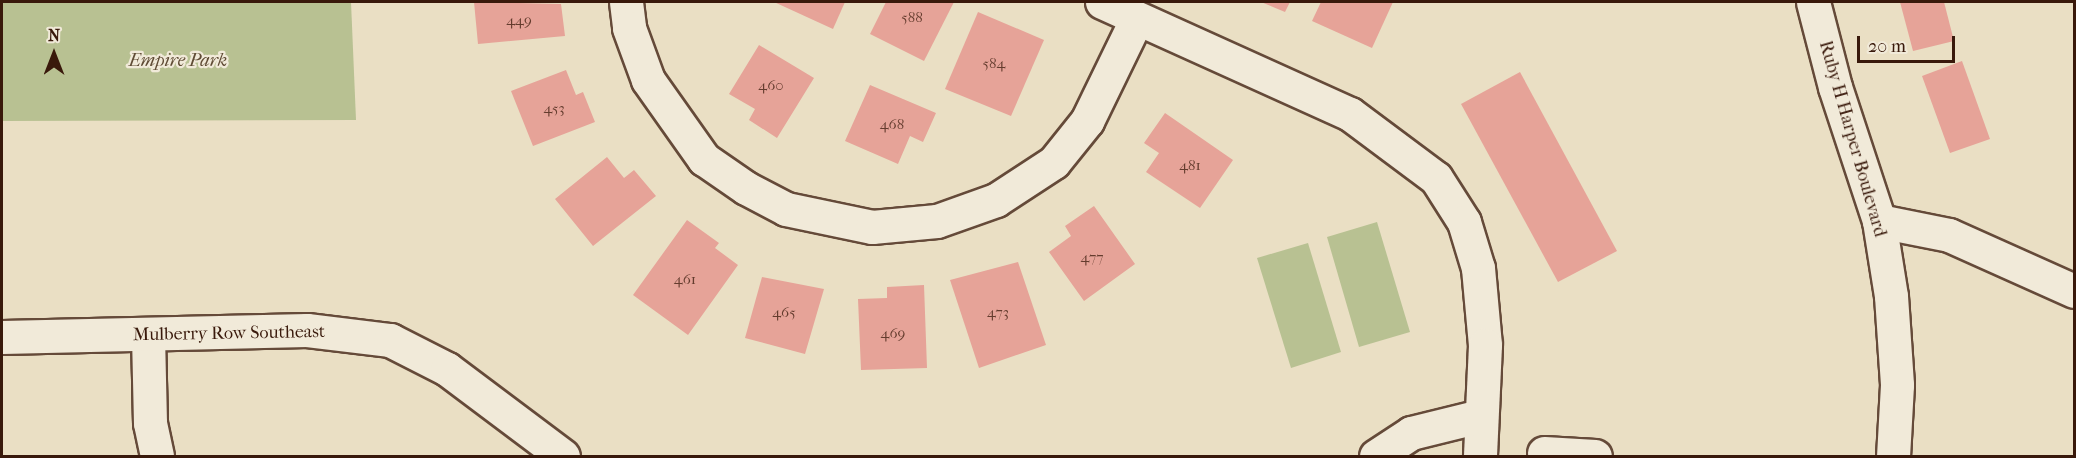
<!DOCTYPE html>
<style>
body{margin:0}
#map{position:relative;width:2076px;height:458px;overflow:hidden;background:#eadfc4;font-family:"IM FELL French Canon",serif}
div>[style]{position:absolute}
.green>*{inset:0;background:#b8c192}
.building>*{inset:0;background:#e6a398}
.roads{filter:drop-shadow(2px 0 #654a39) drop-shadow(-2px 0 #654a39) drop-shadow(0 2px #654a39) drop-shadow(0 -2px #654a39)}
.minor>*{height:33px;margin:-16.5px;padding:0 16.5px;transform-origin:16.5px;border-radius:16.5px;background:#f1ead9}
span{translate:-50% -50%;white-space:nowrap;text-align:center;line-height:1.15;-webkit-text-stroke:4.5px #f1ead9;paint-order:stroke}
.number-label{font-size:15px;color:#643c2e}
.number-label span{-webkit-text-stroke-width:0}
.park-label{font-size:18px;color:#5f4b34;font-style:italic}
.street-label{font-size:18px;color:#39190b}
.frame{position:absolute;inset:0;border:3px solid #39190b;pointer-events:none}
.north{position:absolute;left:24px;top:24px;width:60px;height:60px;-webkit-text-stroke:4px #f1ead9;paint-order:stroke;rotate:0deg;font-size:16px;font-weight:700;line-height:24px;text-align:center;color:#39190b}
.north::after{content:'';display:block;margin:auto;width:21px;height:27px;background:#39190b;clip-path:polygon(50% 0,100% 100%,50% 72%,0 100%)}
.scale{position:absolute;left:1857px;top:36px;width:98px;height:27px;box-sizing:border-box;border:3px solid #39190b;border-top:0;padding-left:8px;font-size:18px;line-height:21px;white-space:nowrap;color:#39190b;-webkit-text-stroke:4px #f1ead9;paint-order:stroke}
</style>
<div id="map">
<div class="green">
<i style="clip-path:polygon(2px 2px,351px 2px,356px 120px,2px 121px)"></i>
<i style="clip-path:polygon(1377px 222px,1410px 332px,1359px 347px,1327px 237px)"></i>
<i style="clip-path:polygon(1308px 243px,1341px 352px,1291px 368px,1257px 258px)"></i>
</div>
<div class="building">
<i style="clip-path:polygon(474px 2px,561px 4px,565px 36px,478px 44px)"></i>
<i style="clip-path:polygon(774px 2px,845px 2px,833px 29px)"></i>
<i style="clip-path:polygon(886px 2px,954px 2px,924px 61px,870px 34px)"></i>
<i style="clip-path:polygon(1261px 2px,1290px 2px,1285px 12px)"></i>
<i style="clip-path:polygon(1321px 2px,1393px 2px,1372px 48px,1312px 21px)"></i>
<i style="clip-path:polygon(1900px 2px,1944px 2px,1954px 41px,1913px 51px)"></i>
<i style="clip-path:polygon(978px 12px,1044px 40px,1011px 116px,945px 89px)"></i>
<i style="clip-path:polygon(759px 45px,814px 78px,777px 138px,749px 120px,755px 109px,729px 94px)"></i>
<i style="clip-path:polygon(1962px 61px,1990px 139px,1950px 153px,1922px 76px)"></i>
<i style="clip-path:polygon(566px 70px,576px 95px,583px 92px,595px 122px,533px 146px,511px 91px)"></i>
<i style="clip-path:polygon(1520px 72px,1617px 251px,1558px 282px,1461px 104px)"></i>
<i style="clip-path:polygon(870px 85px,936px 113px,923px 142px,910px 136px,898px 164px,845px 141px)"></i>
<i style="clip-path:polygon(1165px 113px,1233px 160px,1200px 208px,1146px 172px,1159px 153px,1144px 143px)"></i>
<i style="clip-path:polygon(607px 157px,624px 178px,634px 170px,656px 196px,593px 246px,555px 199px)"></i>
<i style="clip-path:polygon(1094px 206px,1135px 264px,1084px 301px,1049px 252px,1071px 236px,1065px 226px)"></i>
<i style="clip-path:polygon(687px 220px,719px 243px,715px 248px,738px 265px,688px 335px,633px 295px)"></i>
<i style="clip-path:polygon(1018px 262px,1046px 345px,979px 368px,950px 280px)"></i>
<i style="clip-path:polygon(762px 277px,824px 289px,805px 354px,745px 338px)"></i>
<i style="clip-path:polygon(924px 285px,927px 368px,861px 370px,858px 299px,887px 298px,887px 287px)"></i>
</div>
<div class="roads">
<div class="minor">
<i style="left:626px;top:2px;width:26px;rotate:83deg"></i>
<i style="left:629px;top:28px;width:55px;rotate:69.9deg"></i>
<i style="left:648px;top:80px;width:97px;rotate:54.7deg"></i>
<i style="left:704px;top:159px;width:51px;rotate:34.6deg"></i>
<i style="left:746px;top:188px;width:45px;rotate:27.7deg"></i>
<i style="left:786px;top:209px;width:88px;rotate:11.8deg"></i>
<i style="left:872px;top:227px;width:65px;rotate:-5.3deg"></i>
<i style="left:937px;top:221px;width:63px;rotate:-19.6deg"></i>
<i style="left:996px;top:200px;width:69px;rotate:-33.2deg"></i>
<i style="left:1054px;top:162px;width:53px;rotate:-51.2deg"></i>
<i style="left:1087px;top:121px;width:114px;rotate:-64.1deg"></i>
<i style="left:1102px;top:2px;width:272px;rotate:24.3deg"></i>
<i style="left:1350px;top:114px;width:107px;rotate:36.7deg"></i>
<i style="left:1436px;top:178px;width:52px;rotate:57.5deg"></i>
<i style="left:1464px;top:222px;width:48px;rotate:73.1deg"></i>
<i style="left:1478px;top:268px;width:77px;rotate:84.8deg"></i>
<i style="left:1485px;top:345px;width:111px;rotate:92.6deg"></i>
<i style="left:1813px;top:2px;width:88px;rotate:75.5deg"></i>
<i style="left:1835px;top:87px;width:141px;rotate:71.8deg"></i>
<i style="left:1879px;top:221px;width:76px;rotate:80.9deg"></i>
<i style="left:1891px;top:296px;width:89px;rotate:86.1deg"></i>
<i style="left:1897px;top:385px;width:71px;rotate:93.2deg"></i>
<i style="left:1879px;top:221px;width:71px;rotate:11.3deg"></i>
<i style="left:1949px;top:235px;width:137px;rotate:24.1deg"></i>
<i style="left:148px;top:335px;width:88px;rotate:88.7deg"></i>
<i style="left:150px;top:423px;width:34px;rotate:78deg"></i>
<i style="left:2px;top:337px;width:305px;rotate:-1.3deg"></i>
<i style="left:307px;top:330px;width:84px;rotate:6.9deg"></i>
<i style="left:390px;top:340px;width:64px;rotate:27deg"></i>
<i style="left:447px;top:369px;width:145px;rotate:36.9deg"></i>
<i style="left:1544px;top:453px;width:51px;rotate:3.4deg"></i>
<i style="left:1376px;top:456px;width:42px;rotate:-33.3deg"></i>
<i style="left:1411px;top:433px;width:71px;rotate:-13.8deg"></i>
</div>
</div>
<div class="number-label">
<span style="left:912px;top:18px">588</span>
<span style="left:519px;top:21px">449</span>
<span style="left:994px;top:64px">584</span>
<span style="left:771px;top:86px">460</span>
<span style="left:554px;top:109px">453</span>
<span style="left:892px;top:125px">468</span>
<span style="left:1190px;top:166px">481</span>
<span style="left:1092px;top:258px">477</span>
<span style="left:685px;top:280px">461</span>
<span style="left:784px;top:313px">465</span>
<span style="left:998px;top:313px">473</span>
<span style="left:893px;top:334px">469</span>
</div>
<div class="park-label">
<span style="left:178px;top:61px">Empire Park</span>
</div>
<div class="street-label">
<span style="left:1852px;top:139px;rotate:74deg">Ruby H Harper Boulevard</span>
<span style="left:229px;top:334px;rotate:-1deg">Mulberry Row Southeast</span>
</div>
<div class="frame"></div>
<div class="north">N</div>
<div class="scale">20 m</div>
</div>
